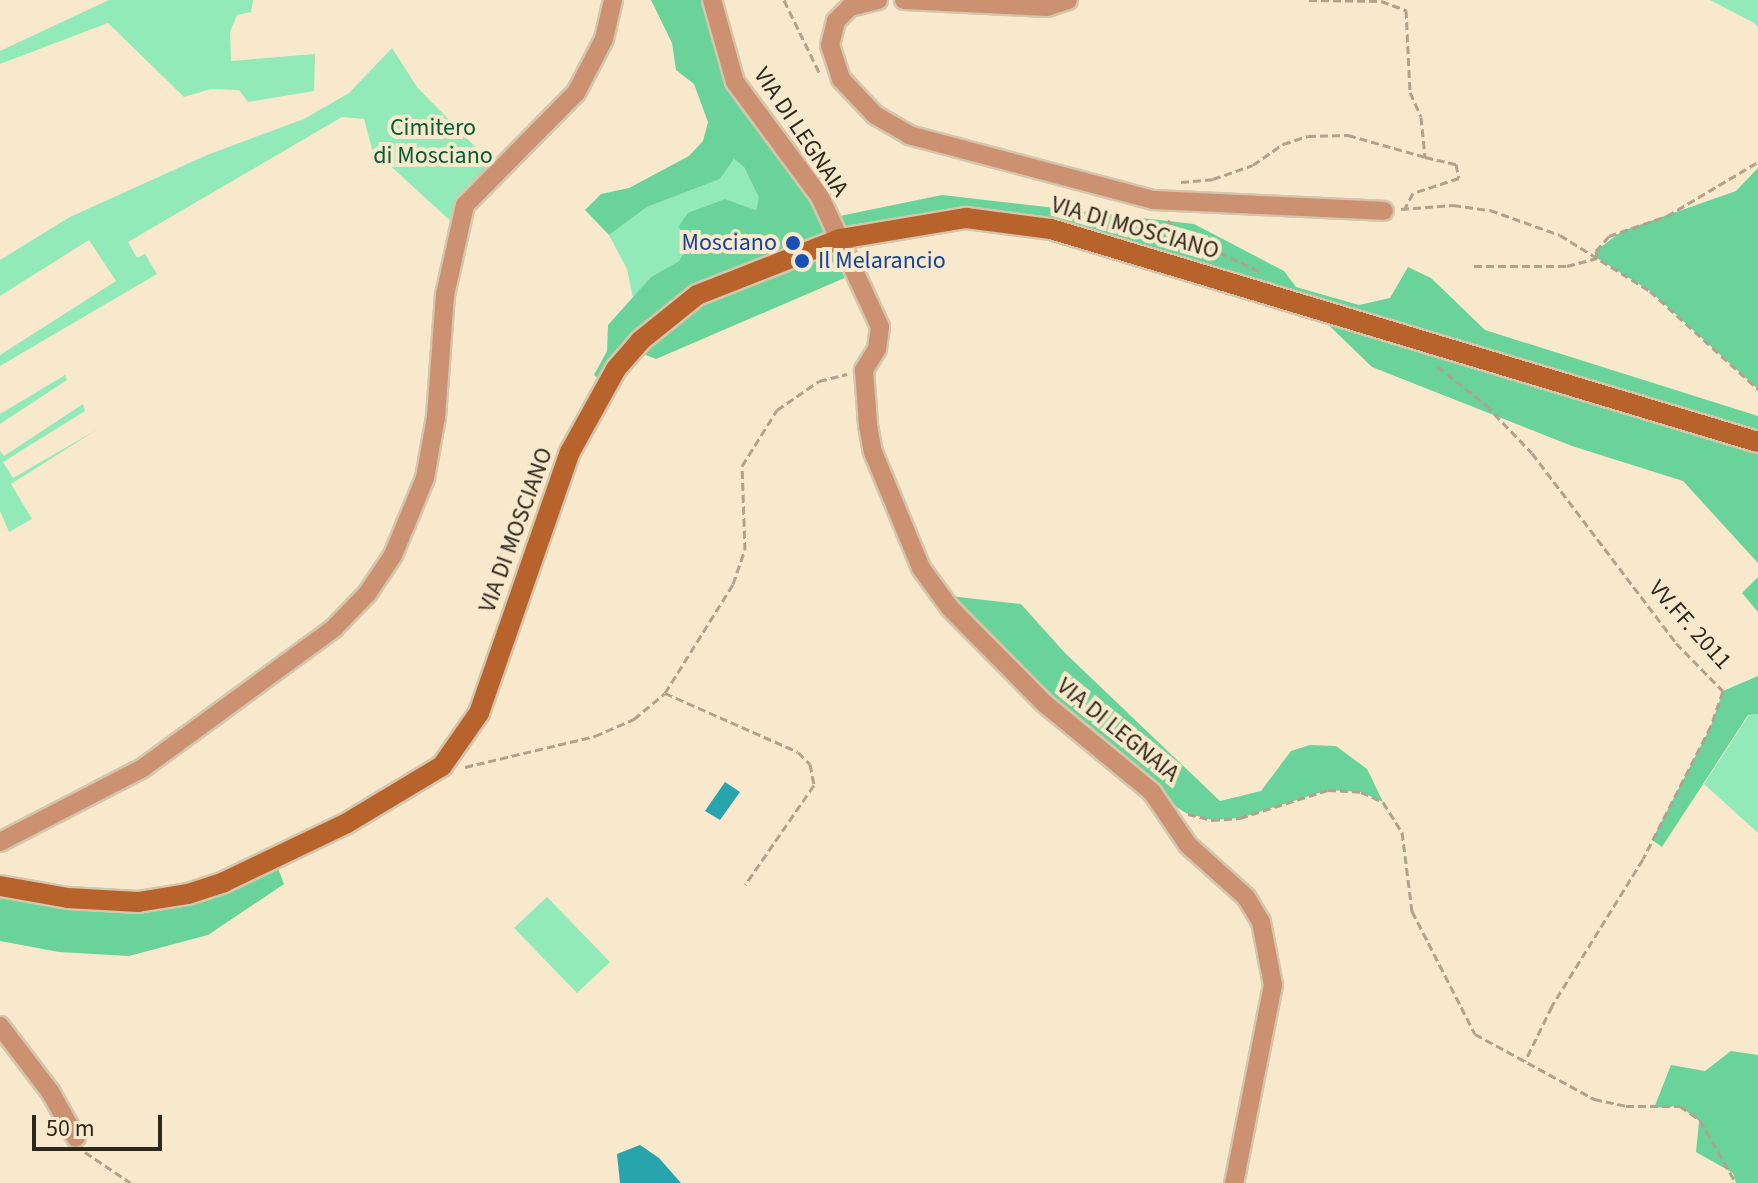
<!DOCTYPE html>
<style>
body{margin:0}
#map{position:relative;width:1758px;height:1183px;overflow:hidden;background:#f9e9cc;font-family:"Source Sans 3",sans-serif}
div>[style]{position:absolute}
.green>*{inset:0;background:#92eab8}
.forest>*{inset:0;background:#69d39a}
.water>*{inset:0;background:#28a4ac}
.path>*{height:3px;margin-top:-1.5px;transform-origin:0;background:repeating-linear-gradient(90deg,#afa38d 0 8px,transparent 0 12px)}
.roads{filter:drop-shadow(2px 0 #d4c6ac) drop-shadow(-2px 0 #d4c6ac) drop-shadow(0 2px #d4c6ac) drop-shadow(0 -2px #d4c6ac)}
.street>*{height:18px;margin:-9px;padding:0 9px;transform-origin:9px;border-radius:9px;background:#cc9170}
.secondary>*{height:20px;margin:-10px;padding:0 10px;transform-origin:10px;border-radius:10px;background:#b7632b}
.dots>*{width:22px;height:22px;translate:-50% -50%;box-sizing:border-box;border:4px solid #f9e9cc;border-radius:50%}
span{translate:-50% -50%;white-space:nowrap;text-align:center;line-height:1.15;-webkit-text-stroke:8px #f9e9cc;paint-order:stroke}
.park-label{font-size:24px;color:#075c38}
.street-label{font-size:24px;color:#2d281d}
.transit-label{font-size:24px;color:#164399}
.right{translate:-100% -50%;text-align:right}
.left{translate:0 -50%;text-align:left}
.scale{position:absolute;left:32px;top:1115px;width:130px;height:36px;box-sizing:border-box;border:4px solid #2d281d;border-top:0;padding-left:10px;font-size:24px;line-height:28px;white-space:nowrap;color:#2d281d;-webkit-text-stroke:6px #f9e9cc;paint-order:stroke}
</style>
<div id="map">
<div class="green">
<i style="clip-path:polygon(109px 0,253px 0,251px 12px,237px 15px,230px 32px,231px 61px,315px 54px,314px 91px,248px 102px,239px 90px,211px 89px,184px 97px,108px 23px,0 64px,0 51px)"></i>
<i style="clip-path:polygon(1710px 0,1758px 0,1758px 27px,1754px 23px)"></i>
<i style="clip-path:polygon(392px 48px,417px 87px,493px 165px,455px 202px,456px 226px,372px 149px,364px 119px,342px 117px,128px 242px,137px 258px,145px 254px,157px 274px,0 366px,0 355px,116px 281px,89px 240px,0 296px,0 260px,70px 217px,207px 155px,304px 119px,349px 93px)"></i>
<i style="clip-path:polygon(734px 159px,744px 167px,759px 198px,756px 210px,725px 199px,679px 261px,651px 277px,633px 298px,627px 269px,609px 235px,647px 207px,720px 179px)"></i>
<i style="clip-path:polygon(65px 375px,67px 380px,0 424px,0 414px)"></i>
<i style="clip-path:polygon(83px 404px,85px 411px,3px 462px,13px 478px,98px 429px,11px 484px,32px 519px,9px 532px,0 511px,0 451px,4px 456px)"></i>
<i style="clip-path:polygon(1758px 714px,1758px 833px,1704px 784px,1749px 715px)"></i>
<i style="clip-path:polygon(547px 897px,610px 962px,577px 993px,514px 928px)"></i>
</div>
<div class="forest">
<i style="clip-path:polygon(651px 0,712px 0,735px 82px,830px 218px,942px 195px,1194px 224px,1284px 271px,1296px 287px,1359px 305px,1390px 298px,1408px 267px,1431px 278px,1485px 330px,1758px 416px,1758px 563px,1683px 481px,1572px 446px,1372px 367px,1313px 310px,1129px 249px,966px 218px,841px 239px,856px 273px,656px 359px,633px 350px,607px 385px,594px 375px,607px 351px,608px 325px,651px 277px,679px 261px,687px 248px,679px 226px,688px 213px,725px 199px,756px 210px,759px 198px,744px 167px,734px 159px,720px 179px,647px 207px,609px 235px,585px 210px,601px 194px,629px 188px,689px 156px,703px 141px,708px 122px,694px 84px,676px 70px,672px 43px)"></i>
<i style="clip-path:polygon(1758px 168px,1758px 389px,1650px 291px,1597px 258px,1596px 251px,1622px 231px,1736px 191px)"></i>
<i style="clip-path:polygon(1758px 577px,1758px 612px,1742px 593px)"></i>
<i style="clip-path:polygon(941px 595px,1021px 604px,1064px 652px,1220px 801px,1261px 791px,1291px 751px,1310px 745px,1336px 746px,1367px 769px,1383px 802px,1361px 792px,1328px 790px,1240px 818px,1212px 820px,1186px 813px,1152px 792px)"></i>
<i style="clip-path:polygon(1758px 676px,1758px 714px,1748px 715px,1662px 847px,1652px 840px,1711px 726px,1723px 691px)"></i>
<i style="clip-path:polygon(274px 858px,284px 884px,208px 935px,129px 956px,59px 952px,0 941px,0 886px,138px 902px)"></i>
<i style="clip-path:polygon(1731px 1051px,1758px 1055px,1758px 1183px,1736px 1183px,1733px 1173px,1696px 1152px,1699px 1121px,1680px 1106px,1654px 1108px,1671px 1065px,1705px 1071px)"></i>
</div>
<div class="water">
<i style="clip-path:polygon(725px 782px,740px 792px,720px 820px,705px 811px)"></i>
<i style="clip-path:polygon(640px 1145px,659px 1158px,681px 1183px,620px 1183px,617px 1154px)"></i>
</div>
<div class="path">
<i style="left:784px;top:0;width:82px;rotate:64.1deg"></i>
<i style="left:1309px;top:0;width:72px;rotate:0.8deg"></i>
<i style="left:1381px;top:1px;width:27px;rotate:20deg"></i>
<i style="left:1406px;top:10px;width:82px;rotate:87.2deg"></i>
<i style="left:1410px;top:92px;width:27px;rotate:66deg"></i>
<i style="left:1421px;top:117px;width:40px;rotate:84.3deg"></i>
<i style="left:1425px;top:157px;width:32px;rotate:13deg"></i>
<i style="left:1456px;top:164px;width:14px;rotate:78deg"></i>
<i style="left:1459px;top:178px;width:48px;rotate:161.9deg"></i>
<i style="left:1413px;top:193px;width:17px;rotate:118deg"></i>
<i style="left:1181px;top:182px;width:32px;rotate:-5deg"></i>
<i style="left:1213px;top:179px;width:42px;rotate:-19.3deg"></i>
<i style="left:1253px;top:165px;width:37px;rotate:-35deg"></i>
<i style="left:1283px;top:144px;width:26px;rotate:-18deg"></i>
<i style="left:1308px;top:136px;width:40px;rotate:-1.4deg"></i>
<i style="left:1348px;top:135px;width:80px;rotate:15.9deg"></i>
<i style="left:1401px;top:209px;width:52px;rotate:-4.4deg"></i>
<i style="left:1453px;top:205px;width:37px;rotate:8deg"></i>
<i style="left:1490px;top:210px;width:74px;rotate:19.7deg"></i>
<i style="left:1560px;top:235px;width:106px;rotate:31.9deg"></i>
<i style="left:1650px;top:291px;width:146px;rotate:42.2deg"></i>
<i style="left:1168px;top:220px;width:14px;rotate:56deg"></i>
<i style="left:1176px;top:232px;width:94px;rotate:25.2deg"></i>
<i style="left:1474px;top:266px;width:93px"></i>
<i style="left:1567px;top:266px;width:31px;rotate:-15deg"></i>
<i style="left:1597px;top:258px;width:7px;rotate:-98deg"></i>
<i style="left:1596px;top:251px;width:20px;rotate:-49deg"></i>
<i style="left:1609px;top:236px;width:61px;rotate:-19deg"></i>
<i style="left:1667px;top:216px;width:106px;rotate:-30.7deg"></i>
<i style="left:1437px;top:366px;width:63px;rotate:38.5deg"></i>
<i style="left:1486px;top:405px;width:66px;rotate:46.2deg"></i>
<i style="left:1532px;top:453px;width:238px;rotate:52.8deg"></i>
<i style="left:1676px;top:643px;width:67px;rotate:45.6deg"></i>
<i style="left:1723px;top:691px;width:37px;rotate:109deg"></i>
<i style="left:1711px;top:726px;width:149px;rotate:117.1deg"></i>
<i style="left:1643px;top:859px;width:173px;rotate:121.8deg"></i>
<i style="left:1552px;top:1006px;width:61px;rotate:116.1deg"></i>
<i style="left:665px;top:693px;width:145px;rotate:23.9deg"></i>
<i style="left:798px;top:752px;width:17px;rotate:45deg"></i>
<i style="left:810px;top:764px;width:21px;rotate:79deg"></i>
<i style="left:814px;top:785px;width:121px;rotate:124.6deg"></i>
<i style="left:465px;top:767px;width:134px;rotate:-13.4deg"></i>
<i style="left:595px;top:736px;width:43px;rotate:-23.6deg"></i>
<i style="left:634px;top:719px;width:40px;rotate:-40deg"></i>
<i style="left:665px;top:693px;width:128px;rotate:-58deg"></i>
<i style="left:733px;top:584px;width:36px;rotate:-71deg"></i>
<i style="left:745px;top:550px;width:84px;rotate:-92deg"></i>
<i style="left:742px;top:466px;width:66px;rotate:-58deg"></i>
<i style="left:777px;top:410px;width:51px;rotate:-34.6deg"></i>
<i style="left:819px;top:381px;width:29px;rotate:-14deg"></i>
<i style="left:1188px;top:814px;width:25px;rotate:14deg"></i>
<i style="left:1212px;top:820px;width:28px;rotate:-4deg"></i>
<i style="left:1240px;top:818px;width:92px;rotate:-17.7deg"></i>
<i style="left:1328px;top:790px;width:33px;rotate:3deg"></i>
<i style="left:1361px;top:792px;width:24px;rotate:24deg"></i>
<i style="left:1383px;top:802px;width:36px;rotate:58deg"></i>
<i style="left:1402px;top:832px;width:80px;rotate:82.8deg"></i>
<i style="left:1412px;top:911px;width:138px;rotate:62.9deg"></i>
<i style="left:1475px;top:1034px;width:136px;rotate:28.6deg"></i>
<i style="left:1594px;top:1099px;width:33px;rotate:12deg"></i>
<i style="left:1626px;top:1106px;width:54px"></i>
<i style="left:1680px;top:1106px;width:24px;rotate:35deg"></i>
<i style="left:1700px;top:1120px;width:73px;rotate:60.3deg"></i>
<i style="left:85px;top:1152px;width:55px;rotate:34deg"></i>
</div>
<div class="roads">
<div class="street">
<i style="left:712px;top:0;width:85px;rotate:74.3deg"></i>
<i style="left:735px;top:82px;width:143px;rotate:53.5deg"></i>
<i style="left:820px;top:197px;width:143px;rotate:65.2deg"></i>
<i style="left:880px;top:327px;width:22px;rotate:98deg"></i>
<i style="left:877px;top:349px;width:25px;rotate:122deg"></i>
<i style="left:864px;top:370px;width:55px;rotate:85.8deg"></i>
<i style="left:868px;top:425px;width:27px;rotate:80deg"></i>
<i style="left:873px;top:452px;width:126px;rotate:67.5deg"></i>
<i style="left:921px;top:568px;width:49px;rotate:54.1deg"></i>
<i style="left:950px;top:608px;width:134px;rotate:45.3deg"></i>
<i style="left:1044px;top:703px;width:140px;rotate:39.5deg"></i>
<i style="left:1152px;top:792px;width:64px;rotate:55.8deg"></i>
<i style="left:1188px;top:845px;width:78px;rotate:41.9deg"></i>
<i style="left:1246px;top:897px;width:29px;rotate:59deg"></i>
<i style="left:1261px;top:922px;width:64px;rotate:79.2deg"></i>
<i style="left:1273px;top:985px;width:202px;rotate:101.1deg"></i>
<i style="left:878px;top:0;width:29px;rotate:166deg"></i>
<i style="left:850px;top:7px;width:20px;rotate:135deg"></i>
<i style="left:836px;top:21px;width:25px;rotate:104deg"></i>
<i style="left:830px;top:45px;width:36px;rotate:72deg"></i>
<i style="left:841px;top:79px;width:50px;rotate:46.6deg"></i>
<i style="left:875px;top:115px;width:39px;rotate:30deg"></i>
<i style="left:909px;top:135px;width:253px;rotate:14.9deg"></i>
<i style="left:1153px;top:200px;width:231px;rotate:2.7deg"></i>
<i style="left:904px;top:0;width:143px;rotate:2.8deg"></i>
<i style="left:1047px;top:7px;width:22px;rotate:-18deg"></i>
<i style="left:0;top:842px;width:161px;rotate:-27.4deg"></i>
<i style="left:143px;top:768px;width:237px;rotate:-36.2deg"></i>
<i style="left:334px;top:628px;width:47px;rotate:-45.9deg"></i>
<i style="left:367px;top:594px;width:47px;rotate:-56.3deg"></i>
<i style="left:393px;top:555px;width:83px;rotate:-67.4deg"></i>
<i style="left:425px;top:478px;width:62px;rotate:-79.8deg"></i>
<i style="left:436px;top:417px;width:122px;rotate:-85.8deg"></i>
<i style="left:445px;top:295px;width:92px;rotate:-77.5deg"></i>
<i style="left:465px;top:205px;width:158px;rotate:-45.3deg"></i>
<i style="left:576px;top:93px;width:61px;rotate:-62.6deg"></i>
<i style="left:604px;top:39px;width:40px;rotate:-77deg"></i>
<i style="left:0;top:1026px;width:84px;rotate:52.7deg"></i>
<i style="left:51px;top:1093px;width:51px;rotate:60.9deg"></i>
</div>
<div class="secondary">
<i style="left:0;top:886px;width:69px;rotate:10deg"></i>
<i style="left:68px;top:898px;width:70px;rotate:3.3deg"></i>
<i style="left:138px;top:902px;width:51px;rotate:-9.1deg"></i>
<i style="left:188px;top:894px;width:38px;rotate:-18deg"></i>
<i style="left:224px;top:882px;width:136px;rotate:-25.6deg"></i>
<i style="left:347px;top:823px;width:111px;rotate:-31deg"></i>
<i style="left:442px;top:766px;width:65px;rotate:-55.1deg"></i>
<i style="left:479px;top:713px;width:276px;rotate:-70.8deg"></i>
<i style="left:570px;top:452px;width:95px;rotate:-61deg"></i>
<i style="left:616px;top:369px;width:37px;rotate:-49deg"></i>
<i style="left:640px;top:341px;width:73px;rotate:-38.9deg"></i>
<i style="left:697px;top:295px;width:154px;rotate:-21.4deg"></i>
<i style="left:840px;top:239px;width:128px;rotate:-9.5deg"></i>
<i style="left:966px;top:218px;width:86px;rotate:7.4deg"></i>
<i style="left:1051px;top:229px;width:738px;rotate:16.77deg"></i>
</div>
</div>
<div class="dots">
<i style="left:793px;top:243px;background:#1a4fb4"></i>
<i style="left:802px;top:261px;background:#1a4fb4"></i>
</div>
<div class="park-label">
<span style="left:433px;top:142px">Cimitero<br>di Mosciano</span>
</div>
<div class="street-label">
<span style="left:801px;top:132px;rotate:56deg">VIA DI LEGNAIA</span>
<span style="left:1135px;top:228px;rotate:16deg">VIA DI MOSCIANO</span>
<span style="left:516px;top:530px;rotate:-70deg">VIA DI MOSCIANO</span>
<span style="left:1690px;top:625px;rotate:48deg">VV.FF. 2011</span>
<span style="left:1118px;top:730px;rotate:39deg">VIA DI LEGNAIA</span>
</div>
<div class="transit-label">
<span class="right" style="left:777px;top:243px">Mosciano</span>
<span class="left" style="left:818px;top:261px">Il Melarancio</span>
</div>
<div class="scale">50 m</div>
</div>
